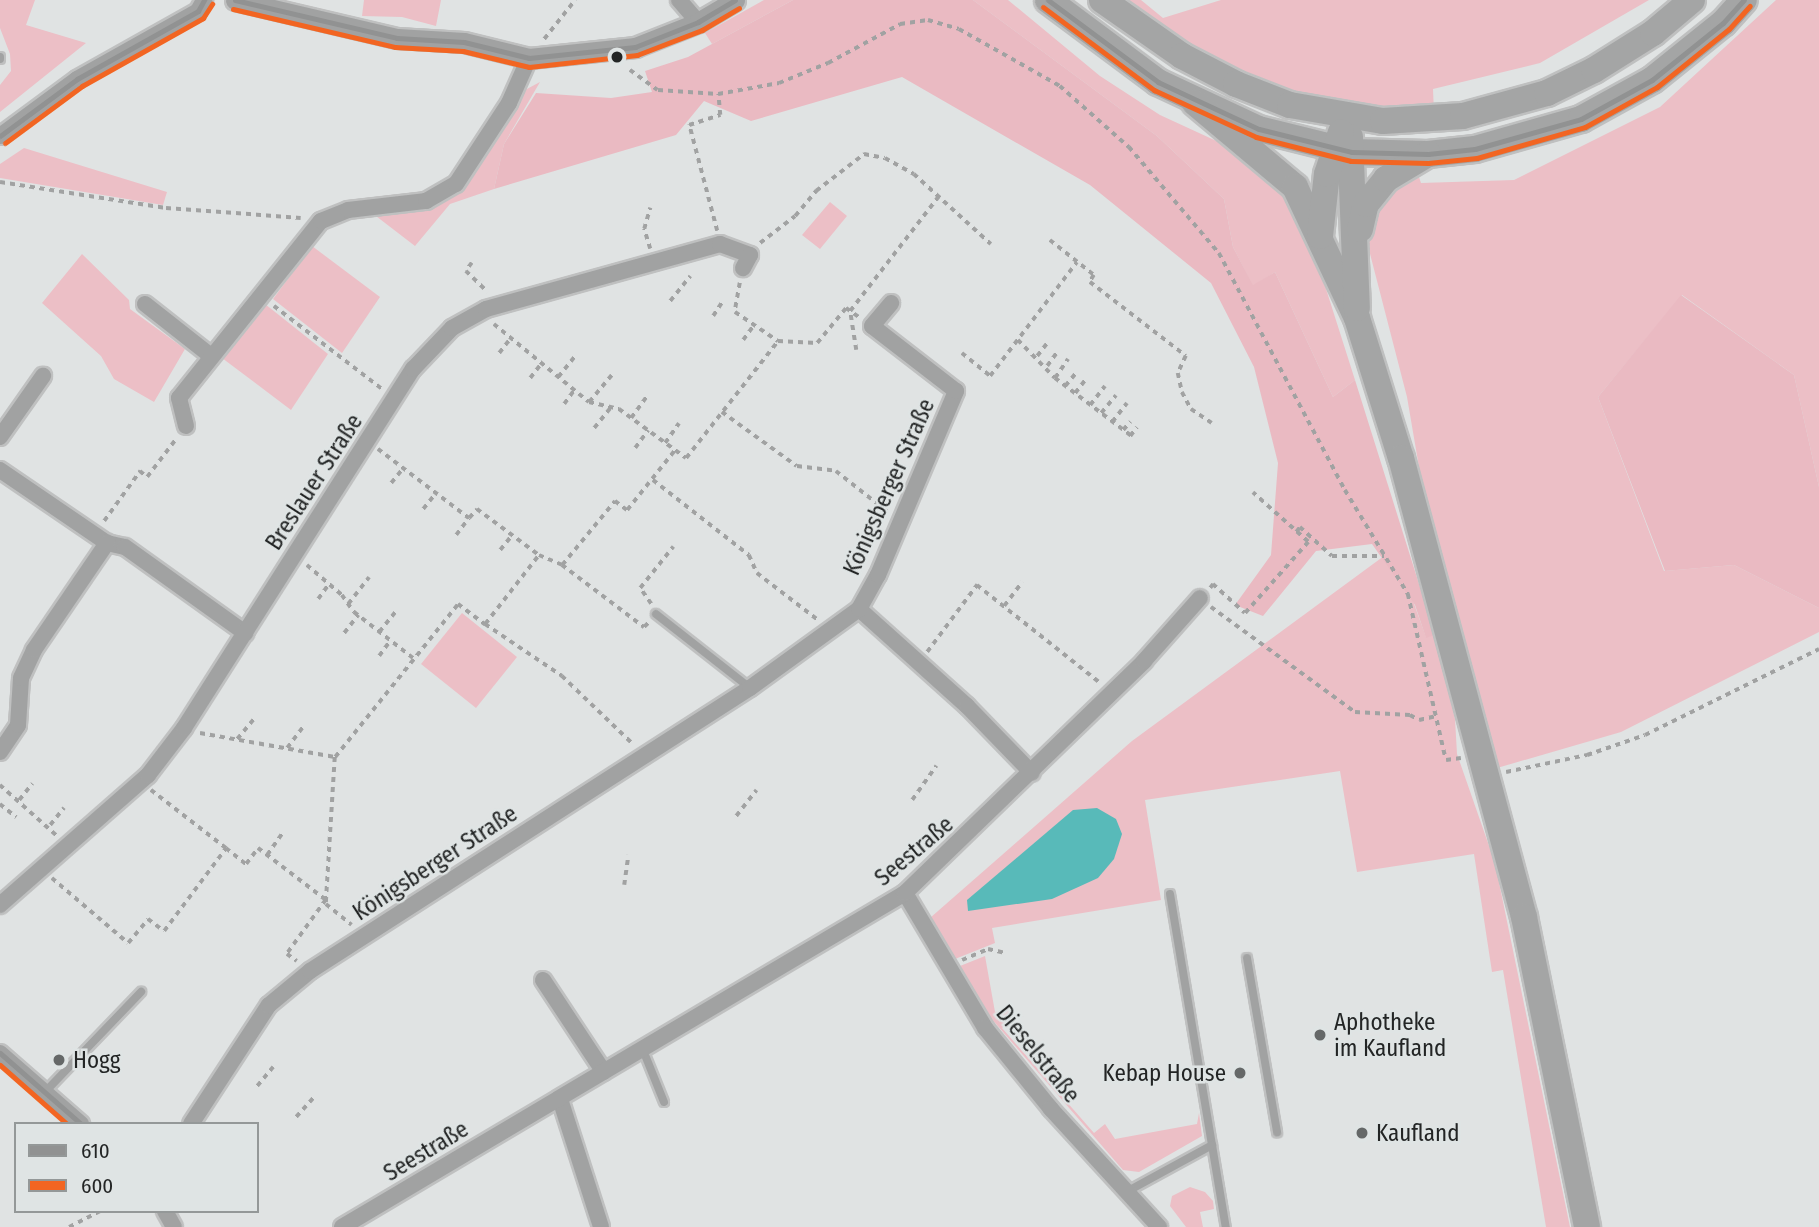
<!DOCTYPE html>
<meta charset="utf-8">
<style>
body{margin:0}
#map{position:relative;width:1819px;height:1227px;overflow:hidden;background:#e0e3e3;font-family:"Fira Sans Condensed",sans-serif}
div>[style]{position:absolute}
.green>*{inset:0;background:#ecbfc6}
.forest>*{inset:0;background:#eabac2}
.water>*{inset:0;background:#58bab9}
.path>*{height:3.5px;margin-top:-1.75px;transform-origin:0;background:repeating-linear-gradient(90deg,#a1a2a2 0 5px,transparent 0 10px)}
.roads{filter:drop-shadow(2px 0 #bfc0c0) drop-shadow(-2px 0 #bfc0c0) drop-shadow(0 2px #bfc0c0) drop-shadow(0 -2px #bfc0c0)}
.service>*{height:8px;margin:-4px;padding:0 4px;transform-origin:4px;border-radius:4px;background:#a1a2a2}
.minor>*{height:16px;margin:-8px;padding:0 8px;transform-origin:8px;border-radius:8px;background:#a1a2a2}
.tertiary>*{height:19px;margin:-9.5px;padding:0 9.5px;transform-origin:9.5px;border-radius:9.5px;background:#a1a2a2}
.primary>*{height:26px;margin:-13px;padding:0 13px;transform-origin:13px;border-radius:13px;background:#a4a5a5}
.bus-1>*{height:5px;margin:-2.5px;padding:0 2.5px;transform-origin:2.5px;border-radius:2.5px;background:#919292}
.bus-2>*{height:5px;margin:-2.5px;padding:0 2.5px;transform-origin:2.5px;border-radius:2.5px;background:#f26522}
.dots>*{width:19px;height:19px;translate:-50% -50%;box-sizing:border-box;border:4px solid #dfe4e4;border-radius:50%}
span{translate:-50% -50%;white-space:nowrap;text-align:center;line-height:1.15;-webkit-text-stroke:5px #dfe4e4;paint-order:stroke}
.street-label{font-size:23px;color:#232525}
.poi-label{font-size:23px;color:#232525}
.left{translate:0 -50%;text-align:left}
.right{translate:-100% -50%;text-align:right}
.legend{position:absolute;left:14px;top:1122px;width:245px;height:91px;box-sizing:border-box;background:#dfe4e4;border:2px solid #949898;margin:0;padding:9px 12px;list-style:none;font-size:21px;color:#232525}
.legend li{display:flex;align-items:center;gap:14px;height:35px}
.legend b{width:35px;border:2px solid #949898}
</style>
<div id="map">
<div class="green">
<i style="clip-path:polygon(0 0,35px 0,26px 25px,86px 43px,0 112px,0 85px,11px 71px,10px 54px,0 28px)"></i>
<i style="clip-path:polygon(364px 0,441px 0,436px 26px,402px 17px,362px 16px)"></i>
<i style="clip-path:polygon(764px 0,793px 0,712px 44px,705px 33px)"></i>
<i style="clip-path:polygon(973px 0,1008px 0,1100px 76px,1160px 115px,1236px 150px,1289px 195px,1306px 226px,1355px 380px,1333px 397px,1275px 272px,1253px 286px,1233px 247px,1224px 199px,1157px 136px)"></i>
<i style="clip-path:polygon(1117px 0,1141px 0,1163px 18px,1221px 0,1649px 0,1540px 63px,1433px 89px,1434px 113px,1338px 109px,1220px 69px)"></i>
<i style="clip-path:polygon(1776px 0,1819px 0,1819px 487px,1794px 375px,1682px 295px,1598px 397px,1664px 571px,1734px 565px,1819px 608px,1819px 632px,1621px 732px,1497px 768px,1426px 508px,1407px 397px,1368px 246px,1370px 219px,1382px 194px,1418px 174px,1421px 183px,1514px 180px,1660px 107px)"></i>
<i style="clip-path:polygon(540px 82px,504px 144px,494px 189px,450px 204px,415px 246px,372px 213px,427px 207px,459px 190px,525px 90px)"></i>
<i style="clip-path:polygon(24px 148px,167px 192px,163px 205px,0 178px,0 164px)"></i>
<i style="clip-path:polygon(830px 202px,847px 216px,820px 249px,802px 235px)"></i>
<i style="clip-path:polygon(312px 246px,380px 297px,342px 353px,273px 299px)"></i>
<i style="clip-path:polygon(82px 254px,129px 300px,130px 309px,185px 349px,154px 402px,114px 379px,101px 356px,42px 303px)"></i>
<i style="clip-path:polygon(265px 304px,328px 354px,291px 410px,222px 358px)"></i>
<i style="clip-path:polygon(1396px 554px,1426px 637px,1435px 635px,1455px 719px,1457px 754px,1495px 863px,1570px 1227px,1546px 1227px,1503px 970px,1492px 972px,1474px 854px,1357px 872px,1340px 771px,1145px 800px,1161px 900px,992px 928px,995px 943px,955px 959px,930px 918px,1132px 741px,1384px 556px)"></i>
<i style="clip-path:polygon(462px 613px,517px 657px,476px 708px,421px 664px)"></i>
<i style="clip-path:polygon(985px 956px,995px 1012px,1008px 1010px,1012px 1019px,1002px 1028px,1094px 1133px,1105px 1124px,1115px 1139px,1197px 1124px,1199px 1113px,1202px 1136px,1139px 1172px,1123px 1170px,983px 1009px,960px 966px)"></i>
<i style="clip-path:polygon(1190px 1187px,1205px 1192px,1213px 1201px,1214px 1209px,1200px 1212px,1203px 1227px,1186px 1227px,1170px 1206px,1172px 1196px)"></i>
</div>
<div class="forest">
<i style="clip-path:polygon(793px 0,973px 0,1157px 136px,1224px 199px,1233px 247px,1253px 285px,1275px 272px,1333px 397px,1355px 380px,1435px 635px,1426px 638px,1415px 605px,1372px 544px,1316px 551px,1263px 616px,1235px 605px,1271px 555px,1278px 463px,1254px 367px,1211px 283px,1090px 185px,902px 77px,751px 121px,704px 101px,676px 135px,494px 189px,504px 144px,536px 93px,611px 98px,652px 92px,645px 71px,688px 57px)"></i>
<i style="clip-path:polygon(1681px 295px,1794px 375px,1819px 487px,1819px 608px,1734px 565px,1665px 571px,1598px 397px)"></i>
</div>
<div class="water">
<i style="clip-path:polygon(1097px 808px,1116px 819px,1122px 834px,1114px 859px,1098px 878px,1052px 899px,968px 911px,967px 900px,1073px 810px)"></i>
</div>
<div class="path">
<i style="left:544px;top:39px;width:50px;rotate:-51.5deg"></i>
<i style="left:630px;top:70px;width:34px;rotate:36deg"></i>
<i style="left:658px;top:90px;width:60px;rotate:3.8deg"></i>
<i style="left:718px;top:94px;width:62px;rotate:-10.2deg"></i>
<i style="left:779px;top:83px;width:53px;rotate:-22.2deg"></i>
<i style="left:828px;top:63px;width:82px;rotate:-28.4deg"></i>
<i style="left:900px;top:24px;width:28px;rotate:-8deg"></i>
<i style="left:928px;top:20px;width:32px;rotate:16deg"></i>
<i style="left:959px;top:29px;width:116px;rotate:29.4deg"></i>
<i style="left:1060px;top:86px;width:92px;rotate:41.5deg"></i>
<i style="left:1129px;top:147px;width:139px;rotate:49.7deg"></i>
<i style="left:1219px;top:253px;width:268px;rotate:62deg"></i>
<i style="left:1345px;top:490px;width:122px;rotate:58.8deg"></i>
<i style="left:1408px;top:594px;width:170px;rotate:77.1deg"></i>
<i style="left:1446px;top:760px;width:15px;rotate:-8deg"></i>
<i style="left:0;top:182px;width:168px;rotate:8.9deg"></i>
<i style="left:166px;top:208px;width:135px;rotate:4.2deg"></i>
<i style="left:717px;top:231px;width:110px;rotate:-104.8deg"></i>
<i style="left:689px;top:125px;width:33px;rotate:-18deg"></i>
<i style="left:720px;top:115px;width:21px;rotate:-95deg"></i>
<i style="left:1050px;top:240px;width:56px;rotate:38.5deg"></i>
<i style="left:1094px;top:275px;width:8px;rotate:120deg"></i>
<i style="left:1090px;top:282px;width:121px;rotate:37.6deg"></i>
<i style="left:1186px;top:356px;width:19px;rotate:115deg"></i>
<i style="left:1178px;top:373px;width:19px;rotate:78deg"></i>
<i style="left:1182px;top:392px;width:19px;rotate:62deg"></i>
<i style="left:1191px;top:409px;width:25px;rotate:34deg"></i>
<i style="left:760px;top:243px;width:44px;rotate:-37.6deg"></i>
<i style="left:795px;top:216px;width:33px;rotate:-50deg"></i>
<i style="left:816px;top:191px;width:61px;rotate:-37.6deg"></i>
<i style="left:864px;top:154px;width:21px;rotate:11deg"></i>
<i style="left:885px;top:158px;width:33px;rotate:29deg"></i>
<i style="left:914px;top:174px;width:104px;rotate:42.3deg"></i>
<i style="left:650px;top:249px;width:21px;rotate:-107deg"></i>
<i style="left:644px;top:229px;width:22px;rotate:-74deg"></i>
<i style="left:472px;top:263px;width:10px;rotate:127deg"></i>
<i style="left:466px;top:271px;width:30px;rotate:44deg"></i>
<i style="left:740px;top:283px;width:29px;rotate:100deg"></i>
<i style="left:735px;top:312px;width:52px;rotate:34deg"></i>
<i style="left:778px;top:341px;width:39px;rotate:3deg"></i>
<i style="left:817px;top:343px;width:45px;rotate:-50.4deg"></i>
<i style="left:846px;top:308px;width:16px;rotate:35deg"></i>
<i style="left:670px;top:301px;width:32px;rotate:-51deg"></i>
<i style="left:274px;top:306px;width:136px;rotate:37.5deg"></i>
<i style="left:713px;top:316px;width:17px;rotate:-57deg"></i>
<i style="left:494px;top:324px;width:123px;rotate:39.4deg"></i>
<i style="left:589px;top:402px;width:31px;rotate:13deg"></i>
<i style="left:619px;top:409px;width:83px;rotate:36.2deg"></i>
<i style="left:686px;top:458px;width:149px;rotate:-51.8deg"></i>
<i style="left:743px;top:340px;width:19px;rotate:-54deg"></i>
<i style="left:1018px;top:340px;width:53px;rotate:45.8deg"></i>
<i style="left:1055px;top:378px;width:98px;rotate:37.1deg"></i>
<i style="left:856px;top:350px;width:39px;rotate:-99deg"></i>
<i style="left:850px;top:311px;width:145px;rotate:-52.3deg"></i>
<i style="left:499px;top:353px;width:18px;rotate:-52deg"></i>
<i style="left:962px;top:353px;width:36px;rotate:39deg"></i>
<i style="left:990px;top:376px;width:143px;rotate:-52.7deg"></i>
<i style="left:1037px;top:356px;width:16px;rotate:-52deg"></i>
<i style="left:1047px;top:366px;width:19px;rotate:-54deg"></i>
<i style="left:558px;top:377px;width:28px;rotate:-51deg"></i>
<i style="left:530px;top:378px;width:16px;rotate:-52deg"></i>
<i style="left:1055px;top:378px;width:23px;rotate:-56deg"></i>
<i style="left:1065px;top:386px;width:17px;rotate:-50deg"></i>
<i style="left:1075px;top:393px;width:16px;rotate:-52deg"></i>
<i style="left:589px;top:402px;width:35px;rotate:-50deg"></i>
<i style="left:564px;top:404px;width:17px;rotate:-54deg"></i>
<i style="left:1090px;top:405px;width:24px;rotate:-52deg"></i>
<i style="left:722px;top:412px;width:92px;rotate:35.8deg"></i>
<i style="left:797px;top:466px;width:39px;rotate:7deg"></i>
<i style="left:836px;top:471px;width:66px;rotate:38.3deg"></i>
<i style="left:1101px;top:413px;width:23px;rotate:-50deg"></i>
<i style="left:631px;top:418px;width:26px;rotate:-54deg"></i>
<i style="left:1112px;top:422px;width:24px;rotate:-52deg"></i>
<i style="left:594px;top:428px;width:27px;rotate:-51deg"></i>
<i style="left:1123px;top:430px;width:11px;rotate:-49deg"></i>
<i style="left:1130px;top:436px;width:11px;rotate:-52deg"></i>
<i style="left:665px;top:443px;width:24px;rotate:-55deg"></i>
<i style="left:635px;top:448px;width:22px;rotate:-54deg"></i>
<i style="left:378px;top:449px;width:114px;rotate:37.2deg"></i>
<i style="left:469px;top:518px;width:12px;rotate:-48deg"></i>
<i style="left:477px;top:509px;width:77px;rotate:36.6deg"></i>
<i style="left:653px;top:480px;width:122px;rotate:38deg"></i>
<i style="left:749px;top:555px;width:20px;rotate:66deg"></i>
<i style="left:757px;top:573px;width:77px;rotate:37.6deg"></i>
<i style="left:391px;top:483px;width:19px;rotate:-51deg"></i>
<i style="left:423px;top:509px;width:21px;rotate:-51deg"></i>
<i style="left:104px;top:521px;width:62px;rotate:-54.2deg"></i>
<i style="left:140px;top:471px;width:9px;rotate:41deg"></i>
<i style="left:147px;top:477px;width:48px;rotate:-52.7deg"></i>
<i style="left:1296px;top:532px;width:6px;rotate:-51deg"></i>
<i style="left:1300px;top:527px;width:43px;rotate:42.2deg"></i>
<i style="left:1332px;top:556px;width:52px"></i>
<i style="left:456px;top:535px;width:21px;rotate:-53deg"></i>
<i style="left:500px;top:550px;width:19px;rotate:-51deg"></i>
<i style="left:307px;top:565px;width:46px;rotate:40.6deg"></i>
<i style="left:342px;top:595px;width:21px;rotate:55deg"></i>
<i style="left:354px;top:612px;width:75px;rotate:37.9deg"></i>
<i style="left:562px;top:565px;width:103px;rotate:37.1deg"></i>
<i style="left:644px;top:627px;width:7px;rotate:-45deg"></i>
<i style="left:1210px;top:588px;width:5px;rotate:-53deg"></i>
<i style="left:1213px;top:584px;width:43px;rotate:42.2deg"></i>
<i style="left:1245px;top:613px;width:95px;rotate:-48.4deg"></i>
<i style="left:1308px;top:542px;width:74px;rotate:-138.3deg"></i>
<i style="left:318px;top:599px;width:19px;rotate:-54deg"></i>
<i style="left:348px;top:604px;width:34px;rotate:-52deg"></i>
<i style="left:651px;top:604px;width:19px;rotate:-125deg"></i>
<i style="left:640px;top:588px;width:53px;rotate:-51.2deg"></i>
<i style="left:1004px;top:606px;width:30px;rotate:-53deg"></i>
<i style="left:1211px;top:607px;width:178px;rotate:36.1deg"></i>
<i style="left:1355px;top:712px;width:55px;rotate:3.1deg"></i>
<i style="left:1410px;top:715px;width:10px;rotate:29deg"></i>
<i style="left:1419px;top:720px;width:18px;rotate:-13deg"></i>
<i style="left:485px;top:624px;width:93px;rotate:34deg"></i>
<i style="left:562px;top:676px;width:98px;rotate:43.8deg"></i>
<i style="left:379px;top:632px;width:26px;rotate:-51deg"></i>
<i style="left:344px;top:633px;width:23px;rotate:-52deg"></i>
<i style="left:927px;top:652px;width:84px;rotate:-53.3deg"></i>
<i style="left:977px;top:585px;width:157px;rotate:38.5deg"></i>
<i style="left:379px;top:656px;width:19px;rotate:-54deg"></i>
<i style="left:200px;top:733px;width:137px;rotate:10.1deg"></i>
<i style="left:335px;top:757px;width:147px;rotate:93.5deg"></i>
<i style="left:326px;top:904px;width:33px;rotate:39deg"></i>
<i style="left:237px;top:739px;width:26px;rotate:-50deg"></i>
<i style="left:287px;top:748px;width:26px;rotate:-53deg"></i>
<i style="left:335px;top:757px;width:196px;rotate:-51.2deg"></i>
<i style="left:458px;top:604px;width:34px;rotate:37deg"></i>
<i style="left:485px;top:624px;width:88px;rotate:-52deg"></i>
<i style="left:539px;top:555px;width:25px;rotate:23deg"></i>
<i style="left:562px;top:565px;width:83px;rotate:-50.4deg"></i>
<i style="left:615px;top:501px;width:15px;rotate:37deg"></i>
<i style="left:627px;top:510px;width:77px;rotate:-51.3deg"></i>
<i style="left:1506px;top:772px;width:83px;rotate:-11.9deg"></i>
<i style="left:1587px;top:755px;width:61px;rotate:-19deg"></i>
<i style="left:1645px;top:735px;width:194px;rotate:-26.3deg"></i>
<i style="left:0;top:785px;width:76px;rotate:41.8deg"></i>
<i style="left:151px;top:790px;width:95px;rotate:37.7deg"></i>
<i style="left:19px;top:800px;width:21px;rotate:-51deg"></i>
<i style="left:912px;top:800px;width:42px;rotate:-54.8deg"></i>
<i style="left:0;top:804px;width:21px;rotate:39deg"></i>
<i style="left:736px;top:816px;width:33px;rotate:-52deg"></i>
<i style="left:50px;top:825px;width:22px;rotate:-51deg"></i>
<i style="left:267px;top:855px;width:29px;rotate:-55deg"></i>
<i style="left:52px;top:878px;width:100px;rotate:40.5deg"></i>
<i style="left:128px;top:943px;width:31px;rotate:-50deg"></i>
<i style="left:148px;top:919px;width:20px;rotate:37deg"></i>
<i style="left:164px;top:931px;width:104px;rotate:-53.2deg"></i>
<i style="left:226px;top:848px;width:26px;rotate:39deg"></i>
<i style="left:246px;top:864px;width:20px;rotate:-53deg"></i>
<i style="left:258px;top:848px;width:86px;rotate:37.4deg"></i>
<i style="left:326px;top:900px;width:67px;rotate:125.8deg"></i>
<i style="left:287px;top:954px;width:12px;rotate:35deg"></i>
<i style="left:624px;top:885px;width:30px;rotate:-82deg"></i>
<i style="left:962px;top:960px;width:28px;rotate:-23deg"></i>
<i style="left:988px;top:949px;width:18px;rotate:13deg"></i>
<i style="left:257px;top:1086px;width:25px;rotate:-50deg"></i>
<i style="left:296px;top:1117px;width:27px;rotate:-48deg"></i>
<i style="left:69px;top:1227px;width:35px;rotate:-27deg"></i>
</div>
<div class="roads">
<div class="service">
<i style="left:0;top:57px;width:2px;rotate:90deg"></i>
<i style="left:656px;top:614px;width:120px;rotate:38.2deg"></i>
<i style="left:1170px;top:894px;width:338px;rotate:80.5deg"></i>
<i style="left:1247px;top:958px;width:177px;rotate:80.2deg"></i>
<i style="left:643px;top:1050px;width:56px;rotate:68deg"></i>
<i style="left:45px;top:1092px;width:139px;rotate:-46.2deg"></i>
<i style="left:1128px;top:1191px;width:96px;rotate:-28.7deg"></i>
</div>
<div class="minor">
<i style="left:679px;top:0;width:29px;rotate:49deg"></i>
<i style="left:0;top:136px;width:96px;rotate:-36.5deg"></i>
<i style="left:77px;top:79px;width:139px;rotate:-29.3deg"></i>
<i style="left:198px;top:11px;width:13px;rotate:-61deg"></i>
<i style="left:145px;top:304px;width:84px;rotate:38.2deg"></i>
<i style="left:186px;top:426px;width:29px;rotate:-104deg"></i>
<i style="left:179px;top:398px;width:227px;rotate:-51.3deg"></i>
<i style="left:321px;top:221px;width:29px;rotate:-22deg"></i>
<i style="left:348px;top:210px;width:79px;rotate:-6.6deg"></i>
<i style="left:426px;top:201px;width:34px;rotate:-30deg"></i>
<i style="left:456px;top:184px;width:97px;rotate:-56.8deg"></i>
<i style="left:509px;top:103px;width:49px;rotate:-66deg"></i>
<i style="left:0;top:437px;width:75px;rotate:-54.8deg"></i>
<i style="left:0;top:470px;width:130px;rotate:34.3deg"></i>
<i style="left:107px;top:543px;width:18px;rotate:13deg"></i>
<i style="left:125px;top:547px;width:148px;rotate:35.6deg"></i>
<i style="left:859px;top:609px;width:145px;rotate:41.9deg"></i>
<i style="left:967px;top:706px;width:93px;rotate:45.9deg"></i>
<i style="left:0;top:752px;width:32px;rotate:-56deg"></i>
<i style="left:18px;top:725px;width:47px;rotate:-86.3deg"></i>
<i style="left:21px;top:678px;width:31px;rotate:-65deg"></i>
<i style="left:34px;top:650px;width:130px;rotate:-55.7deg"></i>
<i style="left:905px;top:893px;width:157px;rotate:59.3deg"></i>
<i style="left:985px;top:1028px;width:104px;rotate:50.8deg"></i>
<i style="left:1051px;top:1109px;width:160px;rotate:47.5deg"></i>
<i style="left:0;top:905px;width:197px;rotate:-41.3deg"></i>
<i style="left:148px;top:775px;width:59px;rotate:-52.5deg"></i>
<i style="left:184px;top:728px;width:426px;rotate:-57.5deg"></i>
<i style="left:413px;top:369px;width:57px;rotate:-46.4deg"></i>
<i style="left:452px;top:328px;width:39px;rotate:-29deg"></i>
<i style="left:486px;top:309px;width:243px;rotate:-15.5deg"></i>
<i style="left:720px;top:244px;width:32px;rotate:20deg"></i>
<i style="left:750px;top:255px;width:15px;rotate:118deg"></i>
<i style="left:543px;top:980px;width:110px;rotate:56.5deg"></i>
<i style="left:0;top:1053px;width:108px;rotate:41.2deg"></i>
<i style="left:560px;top:1099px;width:134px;rotate:72.2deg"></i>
<i style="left:191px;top:1124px;width:142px;rotate:-56.8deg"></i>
<i style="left:269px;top:1005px;width:53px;rotate:-39.7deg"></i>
<i style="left:310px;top:971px;width:523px;rotate:-32.75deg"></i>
<i style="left:750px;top:688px;width:135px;rotate:-35.9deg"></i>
<i style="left:859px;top:609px;width:39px;rotate:-61deg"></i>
<i style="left:878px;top:575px;width:200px;rotate:-67deg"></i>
<i style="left:956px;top:391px;width:106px;rotate:-142.3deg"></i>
<i style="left:872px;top:326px;width:30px;rotate:-50deg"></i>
<i style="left:165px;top:1211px;width:18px;rotate:61deg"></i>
<i style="left:342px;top:1227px;width:655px;rotate:-30.68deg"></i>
<i style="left:905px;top:893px;width:333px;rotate:-44.1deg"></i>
<i style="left:1144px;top:661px;width:84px;rotate:-48.4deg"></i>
</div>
<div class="tertiary">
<i style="left:235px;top:0;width:166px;rotate:13.2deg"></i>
<i style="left:397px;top:38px;width:67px;rotate:3.4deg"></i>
<i style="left:464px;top:42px;width:67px;rotate:13.8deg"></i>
<i style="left:529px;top:58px;width:107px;rotate:-5.9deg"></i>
<i style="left:635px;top:47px;width:68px;rotate:-21.6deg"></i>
<i style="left:698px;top:22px;width:43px;rotate:-30.7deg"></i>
</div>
<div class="primary">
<i style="left:1048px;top:0;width:137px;rotate:36.7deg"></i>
<i style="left:1158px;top:82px;width:111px;rotate:25deg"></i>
<i style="left:1259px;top:129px;width:96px;rotate:13.9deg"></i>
<i style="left:1352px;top:152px;width:76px;rotate:1.5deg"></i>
<i style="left:1428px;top:154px;width:47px;rotate:-6.1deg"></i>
<i style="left:1475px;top:149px;width:110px;rotate:-15.8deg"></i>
<i style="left:1581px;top:119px;width:81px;rotate:-28.8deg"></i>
<i style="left:1652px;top:80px;width:91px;rotate:-38.8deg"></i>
<i style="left:1723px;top:23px;width:31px;rotate:-48deg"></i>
<i style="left:1102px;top:0;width:98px;rotate:35deg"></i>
<i style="left:1182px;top:56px;width:61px;rotate:27.4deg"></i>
<i style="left:1236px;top:84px;width:58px;rotate:21.3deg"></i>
<i style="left:1290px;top:105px;width:94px;rotate:9.8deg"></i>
<i style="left:1383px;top:121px;width:80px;rotate:-3.6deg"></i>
<i style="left:1463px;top:116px;width:87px;rotate:-15.3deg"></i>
<i style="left:1547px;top:93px;width:52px;rotate:-26.1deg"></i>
<i style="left:1594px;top:70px;width:70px;rotate:-32.1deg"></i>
<i style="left:1653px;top:33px;width:51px;rotate:-40.2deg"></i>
<i style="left:1195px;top:103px;width:131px;rotate:40deg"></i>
<i style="left:1295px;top:187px;width:145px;rotate:64.7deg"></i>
<i style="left:1357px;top:318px;width:147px;rotate:72.6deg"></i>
<i style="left:1401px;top:458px;width:475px;rotate:75deg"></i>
<i style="left:1524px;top:917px;width:316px;rotate:78.5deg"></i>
<i style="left:1350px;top:137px;width:171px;rotate:87.7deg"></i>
<i style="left:1360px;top:229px;width:26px;rotate:-77deg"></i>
<i style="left:1366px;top:204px;width:32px;rotate:-51deg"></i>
<i style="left:1386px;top:179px;width:49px;rotate:-30.8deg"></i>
<i style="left:1320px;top:236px;width:62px;rotate:-83.6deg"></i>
<i style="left:1327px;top:174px;width:44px;rotate:-71.6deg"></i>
</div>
</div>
<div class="bus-1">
<i style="left:235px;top:0;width:166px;rotate:13.2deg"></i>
<i style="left:397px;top:38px;width:67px;rotate:3.4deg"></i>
<i style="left:464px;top:42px;width:67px;rotate:13.8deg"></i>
<i style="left:529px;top:58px;width:107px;rotate:-5.9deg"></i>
<i style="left:635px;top:47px;width:68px;rotate:-21.6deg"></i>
<i style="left:698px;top:22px;width:43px;rotate:-30.7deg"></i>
<i style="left:1048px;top:0;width:137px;rotate:36.7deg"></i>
<i style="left:1158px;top:82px;width:111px;rotate:25deg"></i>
<i style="left:1259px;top:129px;width:96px;rotate:13.9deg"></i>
<i style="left:1352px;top:152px;width:76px;rotate:1.5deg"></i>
<i style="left:1428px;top:154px;width:47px;rotate:-6.1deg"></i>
<i style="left:1475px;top:149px;width:110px;rotate:-15.8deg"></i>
<i style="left:1581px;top:119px;width:81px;rotate:-28.8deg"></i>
<i style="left:1652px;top:80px;width:91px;rotate:-38.8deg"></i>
<i style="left:1723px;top:23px;width:31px;rotate:-48deg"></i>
<i style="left:0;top:136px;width:96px;rotate:-36.5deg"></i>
<i style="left:77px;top:79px;width:139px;rotate:-29.3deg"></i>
<i style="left:198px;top:11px;width:13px;rotate:-61deg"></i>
<i style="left:0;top:1053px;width:108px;rotate:41.2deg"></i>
</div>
<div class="bus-2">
<i style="left:1043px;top:7px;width:139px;rotate:36.8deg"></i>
<i style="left:1154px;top:90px;width:112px;rotate:24.7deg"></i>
<i style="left:1256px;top:137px;width:98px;rotate:14.2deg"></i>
<i style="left:1351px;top:161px;width:77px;rotate:1.5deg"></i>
<i style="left:1428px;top:163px;width:49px;rotate:-5.8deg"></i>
<i style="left:1477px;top:158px;width:112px;rotate:-16deg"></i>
<i style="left:1585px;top:127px;width:82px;rotate:-29.1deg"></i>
<i style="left:1657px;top:87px;width:92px;rotate:-38.9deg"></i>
<i style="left:1729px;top:29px;width:31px;rotate:-48deg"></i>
<i style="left:233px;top:9px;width:166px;rotate:13.2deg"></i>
<i style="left:395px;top:47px;width:68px;rotate:3.4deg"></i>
<i style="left:463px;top:51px;width:68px;rotate:13.6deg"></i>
<i style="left:529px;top:67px;width:109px;rotate:-6.3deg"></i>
<i style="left:637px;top:55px;width:70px;rotate:-21deg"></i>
<i style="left:702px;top:30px;width:43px;rotate:-30.7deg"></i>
<i style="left:5px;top:143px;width:96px;rotate:-36.5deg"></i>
<i style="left:82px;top:86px;width:139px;rotate:-29.3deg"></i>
<i style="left:203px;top:18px;width:17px;rotate:-57deg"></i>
<i style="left:0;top:1065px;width:89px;rotate:41.4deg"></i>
</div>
<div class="dots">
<i style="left:617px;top:57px;background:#232525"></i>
<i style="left:1320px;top:1035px;background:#656868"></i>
<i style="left:59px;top:1060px;background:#656868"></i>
<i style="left:1240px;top:1073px;background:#656868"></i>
<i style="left:1362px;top:1133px;background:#656868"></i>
</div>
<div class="street-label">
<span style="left:314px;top:482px;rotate:-57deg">Breslauer Straße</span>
<span style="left:889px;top:487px;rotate:-66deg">Königsberger Straße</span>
<span style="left:914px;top:851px;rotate:-40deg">Seestraße</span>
<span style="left:435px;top:863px;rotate:-33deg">Königsberger Straße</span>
<span style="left:1038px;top:1054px;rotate:51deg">Dieselstraße</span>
<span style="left:426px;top:1151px;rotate:-31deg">Seestraße</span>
</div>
<div class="poi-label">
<span class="left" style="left:1334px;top:1035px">Aphotheke<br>im Kaufland</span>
<span class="left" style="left:73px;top:1060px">Hogg</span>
<span class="right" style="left:1226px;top:1073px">Kebap House</span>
<span class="left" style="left:1376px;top:1133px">Kaufland</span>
</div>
<ul class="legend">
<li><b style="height:9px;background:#919292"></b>610</li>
<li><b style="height:9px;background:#f26522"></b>600</li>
</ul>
</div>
